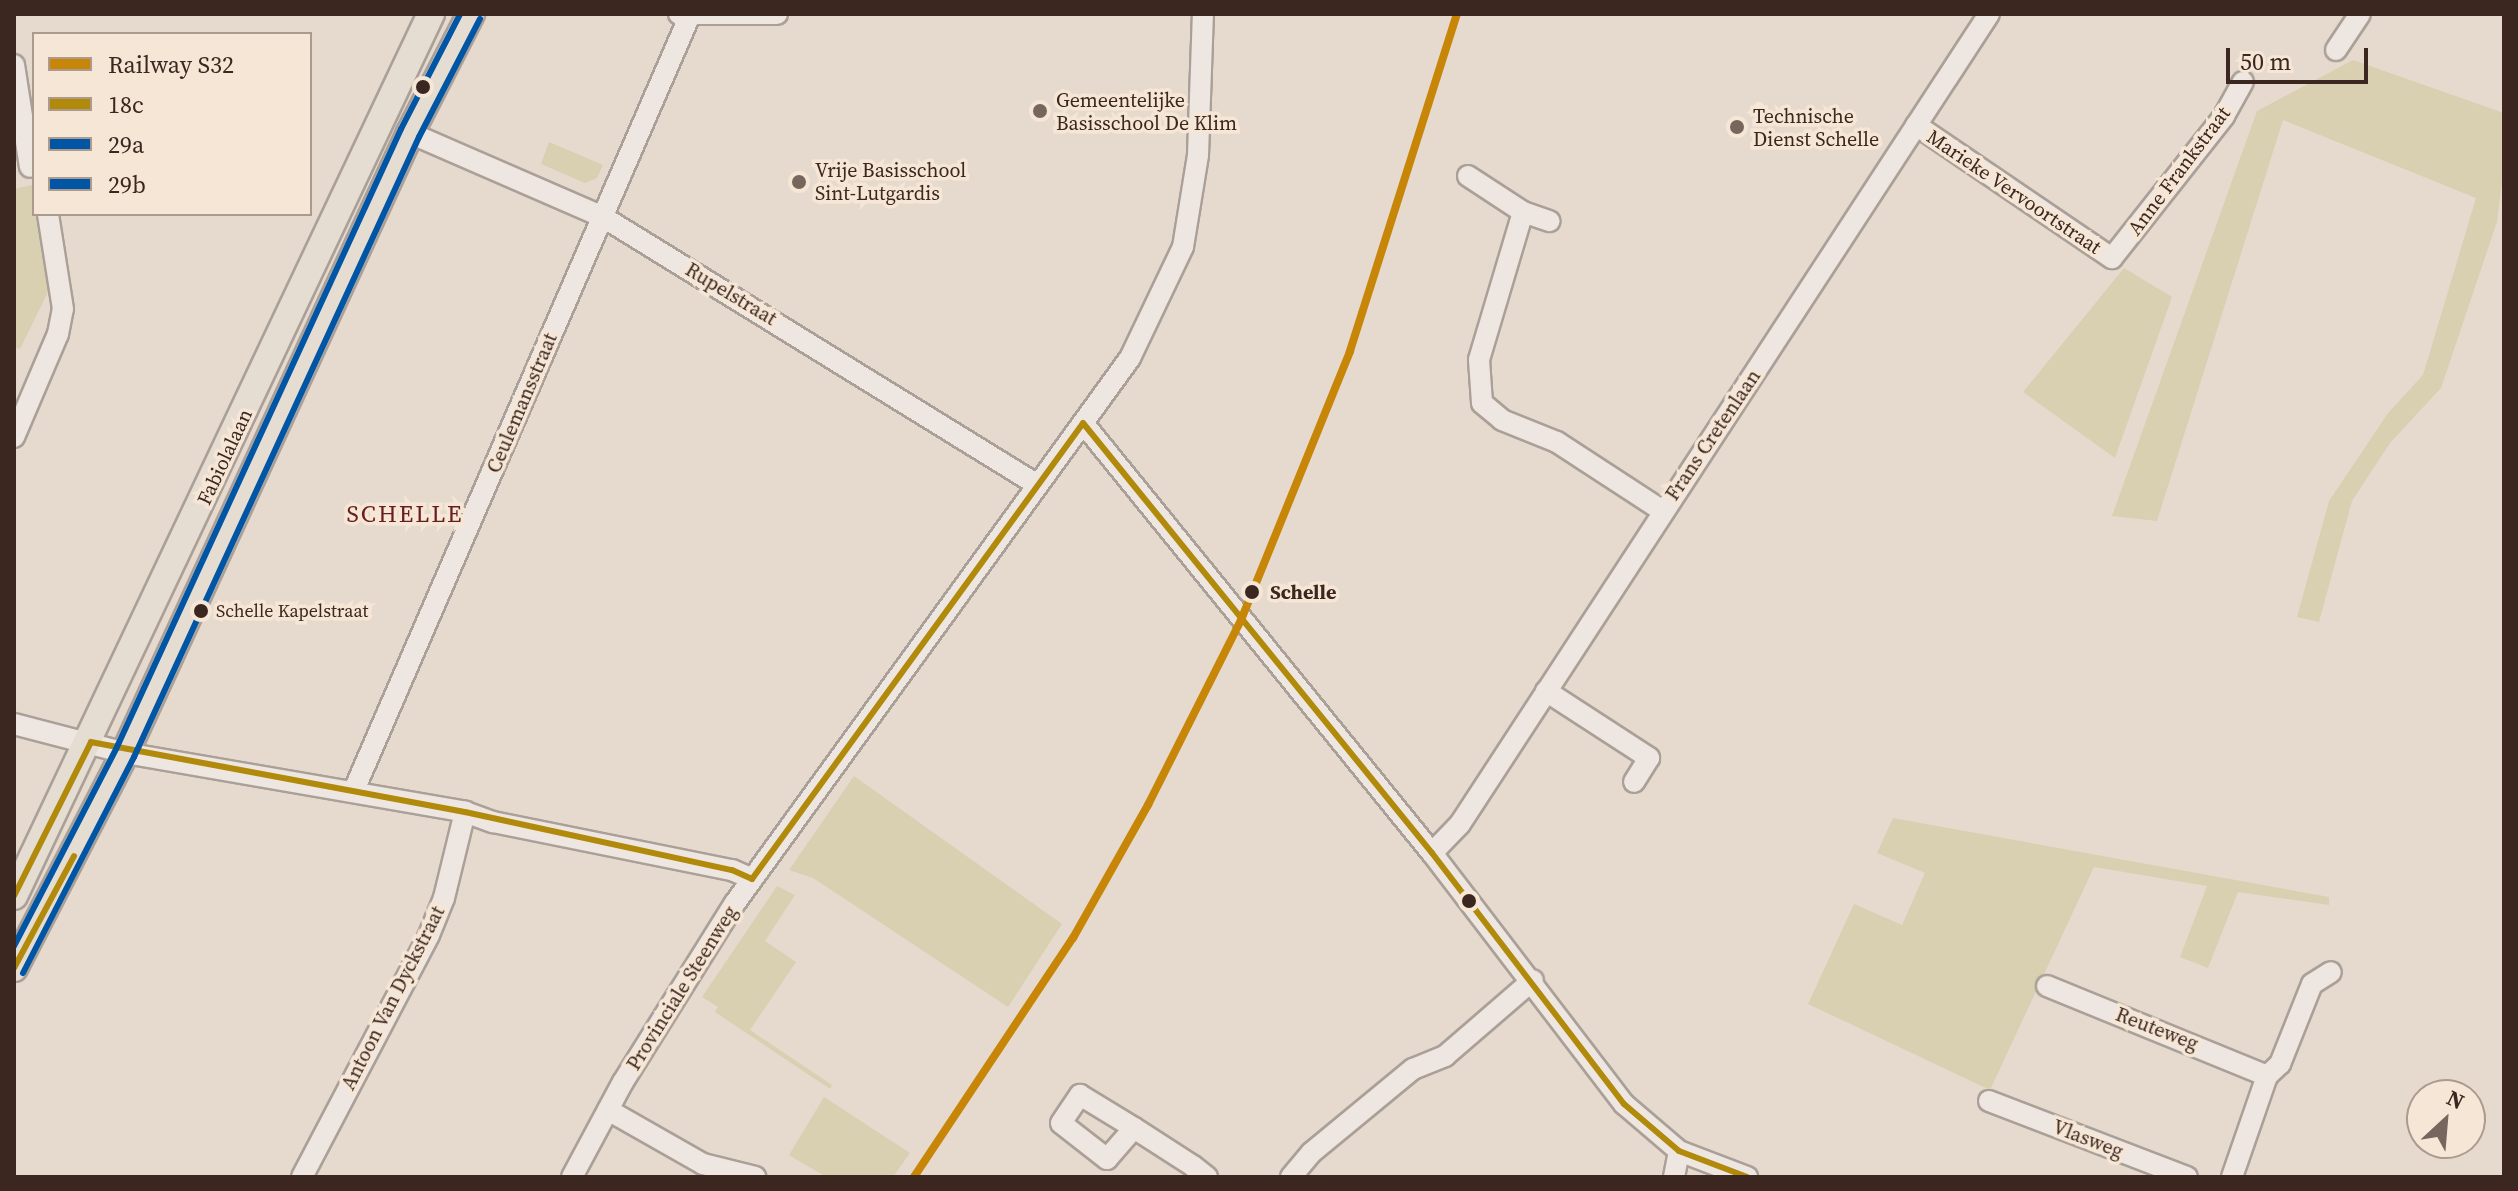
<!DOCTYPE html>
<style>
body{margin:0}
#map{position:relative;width:2518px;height:1191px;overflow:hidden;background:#e6dacf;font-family:"Source Serif 4",serif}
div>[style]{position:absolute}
.green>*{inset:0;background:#d8d0b1}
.roads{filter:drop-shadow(2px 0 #aba097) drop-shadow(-2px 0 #aba097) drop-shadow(0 2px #aba097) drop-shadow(0 -2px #aba097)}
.minor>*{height:20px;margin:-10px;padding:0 10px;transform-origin:10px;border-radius:10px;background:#eee7e1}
.major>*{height:26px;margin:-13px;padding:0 13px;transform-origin:13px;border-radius:13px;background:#e5dcd2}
.bus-1>*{height:6px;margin:-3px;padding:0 3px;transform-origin:3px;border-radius:3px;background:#b18a0c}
.bus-2>*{height:6px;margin:-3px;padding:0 3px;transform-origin:3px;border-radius:3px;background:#0056a4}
.bus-3>*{height:6px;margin:-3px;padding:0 3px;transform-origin:3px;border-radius:3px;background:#0056a4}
.rail-1>*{height:8px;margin:-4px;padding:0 4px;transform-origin:4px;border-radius:4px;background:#c88608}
.dots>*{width:22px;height:22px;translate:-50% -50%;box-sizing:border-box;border:4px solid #f6e6d6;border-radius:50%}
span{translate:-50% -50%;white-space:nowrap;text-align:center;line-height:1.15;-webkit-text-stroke:7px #f6e6d6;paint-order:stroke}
.bus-label{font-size:18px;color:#3b271f}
.left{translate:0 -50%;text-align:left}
.poi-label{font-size:20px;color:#3b271f}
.street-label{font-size:20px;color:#3b271f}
.stop-label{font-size:20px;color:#3b271f;font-weight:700}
.quarter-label{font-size:24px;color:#681e1f;letter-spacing:2px}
.frame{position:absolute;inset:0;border:16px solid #3b271f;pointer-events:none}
.legend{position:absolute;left:32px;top:32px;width:280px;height:184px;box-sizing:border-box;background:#f6e6d6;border:2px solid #ab9a8d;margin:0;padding:10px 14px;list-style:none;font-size:24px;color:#3b271f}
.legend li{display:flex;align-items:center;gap:16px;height:40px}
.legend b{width:40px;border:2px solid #ab9a8d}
.north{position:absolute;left:2406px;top:1079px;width:80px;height:80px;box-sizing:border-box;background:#f6e6d6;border:2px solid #ab9a8d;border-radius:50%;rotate:26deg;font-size:22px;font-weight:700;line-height:32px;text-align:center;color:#3b271f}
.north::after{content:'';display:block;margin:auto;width:28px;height:36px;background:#77665d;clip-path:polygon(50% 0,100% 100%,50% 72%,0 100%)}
.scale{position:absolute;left:2226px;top:48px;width:142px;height:36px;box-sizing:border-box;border:4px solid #3b271f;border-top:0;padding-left:10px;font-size:24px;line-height:28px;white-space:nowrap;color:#3b271f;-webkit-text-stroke:6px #f6e6d6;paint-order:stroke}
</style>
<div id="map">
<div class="green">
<i style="clip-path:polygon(2353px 60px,2504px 113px,2504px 166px,2497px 222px,2441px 388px,2390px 443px,2352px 501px,2319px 622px,2297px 617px,2329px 501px,2388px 413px,2423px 375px,2476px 198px,2283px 120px,2157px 521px,2112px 516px,2257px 111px)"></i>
<i style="clip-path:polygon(549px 142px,603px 165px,597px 178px,585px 183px,541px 164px)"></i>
<i style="clip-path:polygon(32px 185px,51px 286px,20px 349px,14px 347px,14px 189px)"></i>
<i style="clip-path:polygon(2124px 268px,2172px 297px,2115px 458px,2023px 392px)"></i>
<i style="clip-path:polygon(854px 776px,1062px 924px,1008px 1007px,813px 878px,789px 870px)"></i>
<i style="clip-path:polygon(1893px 818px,2329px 897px,2329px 905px,2238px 892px,2208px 968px,2180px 957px,2207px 886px,2094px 867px,1990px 1090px,1808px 1004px,1854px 904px,1902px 925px,1925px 873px,1877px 853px)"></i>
<i style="clip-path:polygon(777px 886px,795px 895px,765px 941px,796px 962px,750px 1030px,832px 1085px,830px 1089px,715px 1012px,718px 1007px,702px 997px)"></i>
<i style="clip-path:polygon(824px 1097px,910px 1153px,893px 1177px,826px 1177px,789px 1155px)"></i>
</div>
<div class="roads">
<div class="minor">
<i style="left:679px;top:14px;width:98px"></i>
<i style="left:2336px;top:50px;width:43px;rotate:-56.3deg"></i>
<i style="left:14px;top:65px;width:103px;rotate:81.1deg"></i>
<i style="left:1916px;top:125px;width:237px;rotate:34.2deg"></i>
<i style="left:2112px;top:258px;width:181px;rotate:-51.7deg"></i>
<i style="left:2224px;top:116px;width:39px;rotate:-61deg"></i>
<i style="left:410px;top:133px;width:210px;rotate:23.5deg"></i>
<i style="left:603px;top:217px;width:509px;rotate:31.66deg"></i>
<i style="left:1468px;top:176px;width:66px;rotate:33.2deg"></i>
<i style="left:1523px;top:212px;width:154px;rotate:106.6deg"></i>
<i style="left:1479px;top:360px;width:43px;rotate:86deg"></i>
<i style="left:1482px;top:403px;width:26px;rotate:40deg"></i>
<i style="left:1502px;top:420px;width:59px;rotate:21.8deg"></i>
<i style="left:1557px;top:442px;width:126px;rotate:33.1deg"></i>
<i style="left:1523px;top:212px;width:28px;rotate:19deg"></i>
<i style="left:1083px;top:423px;width:554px;rotate:50.94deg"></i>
<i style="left:1432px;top:853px;width:316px;rotate:52.6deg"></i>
<i style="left:1624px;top:1104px;width:72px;rotate:40.5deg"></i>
<i style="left:1679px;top:1151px;width:73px;rotate:20.9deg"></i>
<i style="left:14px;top:437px;width:112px;rotate:-66.9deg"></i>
<i style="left:58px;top:334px;width:25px;rotate:-79deg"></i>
<i style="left:63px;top:309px;width:96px;rotate:-99deg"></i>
<i style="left:1546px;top:691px;width:123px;rotate:33deg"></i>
<i style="left:1649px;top:758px;width:28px;rotate:122deg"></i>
<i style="left:14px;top:724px;width:115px;rotate:14.6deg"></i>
<i style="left:125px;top:753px;width:345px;rotate:9.8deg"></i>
<i style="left:465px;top:812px;width:30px;rotate:20deg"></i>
<i style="left:493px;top:822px;width:244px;rotate:11.4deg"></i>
<i style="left:732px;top:870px;width:22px;rotate:24deg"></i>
<i style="left:354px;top:790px;width:845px;rotate:-66.56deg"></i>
<i style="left:1432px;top:853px;width:40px;rotate:-46deg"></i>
<i style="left:1460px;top:824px;width:967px;rotate:-56.85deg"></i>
<i style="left:2047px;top:986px;width:238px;rotate:22.2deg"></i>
<i style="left:1989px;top:1101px;width:212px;rotate:21deg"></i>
<i style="left:608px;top:1110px;width:109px;rotate:29.6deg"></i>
<i style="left:703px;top:1164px;width:54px;rotate:14deg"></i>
<i style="left:1134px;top:1128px;width:41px;rotate:131.1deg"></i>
<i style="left:1107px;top:1159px;width:58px;rotate:-142deg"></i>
<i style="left:1061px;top:1123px;width:34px;rotate:-56deg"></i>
<i style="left:1080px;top:1095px;width:63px;rotate:31.4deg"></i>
<i style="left:1134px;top:1128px;width:70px;rotate:32.8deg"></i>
<i style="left:1193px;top:1166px;width:18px;rotate:38deg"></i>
<i style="left:302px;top:1177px;width:273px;rotate:-62.3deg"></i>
<i style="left:429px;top:935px;width:40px;rotate:-68deg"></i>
<i style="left:444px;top:898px;width:89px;rotate:-76.3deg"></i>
<i style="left:572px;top:1177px;width:108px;rotate:-61.8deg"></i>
<i style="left:623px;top:1082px;width:211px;rotate:-58deg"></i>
<i style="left:735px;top:903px;width:673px;rotate:-54.07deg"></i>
<i style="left:1130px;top:358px;width:123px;rotate:-64.5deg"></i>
<i style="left:1183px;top:247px;width:93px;rotate:-80.7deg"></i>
<i style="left:1198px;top:155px;width:141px;rotate:-88deg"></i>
<i style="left:1291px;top:1177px;width:31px;rotate:-50deg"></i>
<i style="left:1311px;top:1153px;width:132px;rotate:-39.5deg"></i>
<i style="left:1413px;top:1069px;width:35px;rotate:-22deg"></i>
<i style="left:1445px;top:1056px;width:116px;rotate:-40.8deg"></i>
<i style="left:1674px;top:1177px;width:26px;rotate:-79deg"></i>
<i style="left:2232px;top:1177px;width:107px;rotate:-70.9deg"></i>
<i style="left:2267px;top:1076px;width:18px;rotate:-43deg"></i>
<i style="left:2280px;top:1064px;width:86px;rotate:-68.2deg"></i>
<i style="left:2312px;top:984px;width:22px;rotate:-32deg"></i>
</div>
<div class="major">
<i style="left:14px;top:896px;width:976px;rotate:-64.7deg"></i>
<i style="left:14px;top:968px;width:242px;rotate:-62.7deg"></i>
<i style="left:125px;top:753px;width:682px;rotate:-65.31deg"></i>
<i style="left:410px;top:133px;width:134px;rotate:-62.9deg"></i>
</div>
</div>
<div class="bus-1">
<i style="left:1083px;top:423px;width:554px;rotate:50.94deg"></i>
<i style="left:1432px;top:853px;width:316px;rotate:52.6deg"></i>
<i style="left:1624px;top:1104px;width:72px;rotate:40.5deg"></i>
<i style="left:1679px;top:1151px;width:73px;rotate:20.9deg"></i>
<i style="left:752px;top:879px;width:563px;rotate:-54.02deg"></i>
<i style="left:14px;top:896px;width:172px;rotate:-63.4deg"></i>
<i style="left:91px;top:742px;width:380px;rotate:10.6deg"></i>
<i style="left:465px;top:812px;width:273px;rotate:12.3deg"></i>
<i style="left:732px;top:870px;width:22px;rotate:24deg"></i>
<i style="left:14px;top:968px;width:127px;rotate:-61.8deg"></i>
</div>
<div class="bus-2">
<i style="left:23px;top:973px;width:243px;rotate:-62.8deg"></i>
<i style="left:134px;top:757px;width:682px;rotate:-65.31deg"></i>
<i style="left:419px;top:137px;width:133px;rotate:-62.7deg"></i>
</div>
<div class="bus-3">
<i style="left:14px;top:946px;width:222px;rotate:-62.6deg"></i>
<i style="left:116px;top:749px;width:682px;rotate:-65.31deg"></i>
<i style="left:401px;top:129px;width:129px;rotate:-62.8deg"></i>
</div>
<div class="rail-1">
<i style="left:914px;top:1177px;width:287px;rotate:-56.4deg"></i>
<i style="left:1073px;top:938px;width:153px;rotate:-60.6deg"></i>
<i style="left:1148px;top:805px;width:207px;rotate:-63.3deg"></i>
<i style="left:1241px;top:620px;width:290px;rotate:-67.9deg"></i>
<i style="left:1350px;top:351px;width:354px;rotate:-72.4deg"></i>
</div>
<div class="dots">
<i style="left:423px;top:87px;background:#3b271f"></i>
<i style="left:1040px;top:111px;background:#77665d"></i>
<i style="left:1737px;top:127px;background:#77665d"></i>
<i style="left:799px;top:182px;background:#77665d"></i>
<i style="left:1252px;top:592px;background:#3b271f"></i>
<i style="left:201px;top:611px;background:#3b271f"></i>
<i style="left:1469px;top:901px;background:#3b271f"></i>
</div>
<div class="bus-label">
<span class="left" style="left:216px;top:611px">Schelle Kapelstraat</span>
</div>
<div class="poi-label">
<span class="left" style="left:1056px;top:112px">Gemeentelijke<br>Basisschool De Klim</span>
<span class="left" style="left:1753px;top:128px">Technische<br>Dienst Schelle</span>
<span class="left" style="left:815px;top:182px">Vrije Basisschool<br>Sint-Lutgardis</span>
</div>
<div class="street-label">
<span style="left:2179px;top:171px;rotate:-53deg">Anne Frankstraat</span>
<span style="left:2014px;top:192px;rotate:34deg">Marieke Vervoortstraat</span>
<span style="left:731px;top:294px;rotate:31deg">Rupelstraat</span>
<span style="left:522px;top:403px;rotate:-67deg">Ceulemansstraat</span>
<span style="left:1713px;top:435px;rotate:-56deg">Frans Cretenlaan</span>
<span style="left:225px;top:457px;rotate:-65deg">Fabiolalaan</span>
<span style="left:682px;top:988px;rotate:-58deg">Provinciale Steenweg</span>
<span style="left:393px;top:998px;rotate:-63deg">Antoon Van Dyckstraat</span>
<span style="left:2157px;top:1029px;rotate:21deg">Reuteweg</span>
<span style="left:2088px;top:1139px;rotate:21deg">Vlasweg</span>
</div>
<div class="stop-label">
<span class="left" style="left:1270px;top:592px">Schelle</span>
</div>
<div class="quarter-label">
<span style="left:405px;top:514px">SCHELLE</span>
</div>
<div class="frame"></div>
<ul class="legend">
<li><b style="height:10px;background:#c88608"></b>Railway S32</li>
<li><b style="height:10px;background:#b18a0c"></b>18c</li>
<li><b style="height:10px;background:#0056a4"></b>29a</li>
<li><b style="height:10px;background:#0056a4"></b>29b</li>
</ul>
<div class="north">N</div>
<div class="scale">50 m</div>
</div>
